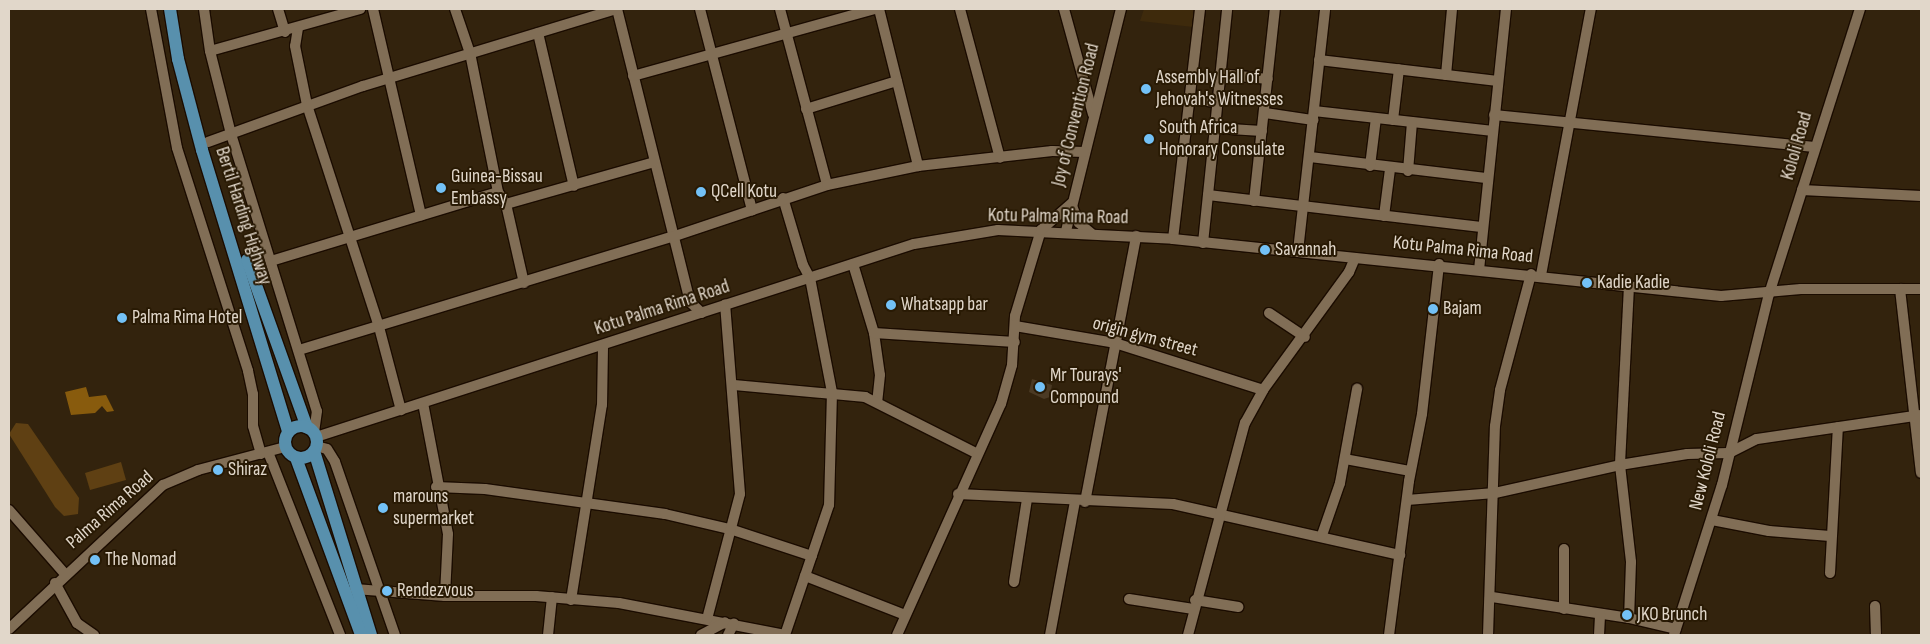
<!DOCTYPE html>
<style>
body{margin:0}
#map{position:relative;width:1930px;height:644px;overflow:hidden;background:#33230d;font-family:"Sofia Sans Condensed",sans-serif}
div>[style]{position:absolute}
.built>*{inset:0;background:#3e2a0c}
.green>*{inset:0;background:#5f4013}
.water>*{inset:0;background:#885b0d}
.building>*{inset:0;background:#4b3a24}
.roads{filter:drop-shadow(1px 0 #1b0c00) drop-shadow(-1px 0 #1b0c00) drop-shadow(0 1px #1b0c00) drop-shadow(0 -1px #1b0c00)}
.minor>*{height:10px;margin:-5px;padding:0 5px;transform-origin:5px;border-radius:5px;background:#816e56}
.major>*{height:12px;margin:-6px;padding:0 6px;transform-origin:6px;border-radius:6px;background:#5890ad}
.major>.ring{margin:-6px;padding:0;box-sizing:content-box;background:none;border:12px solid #5890ad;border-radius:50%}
.dots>*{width:14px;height:14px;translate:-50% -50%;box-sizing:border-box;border:2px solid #291a04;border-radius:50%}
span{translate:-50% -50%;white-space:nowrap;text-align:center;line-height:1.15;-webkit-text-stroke:4px #291a04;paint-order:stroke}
.poi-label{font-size:19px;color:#e1d7ca}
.left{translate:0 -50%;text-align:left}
.street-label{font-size:19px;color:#e1d7ca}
.frame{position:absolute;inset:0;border:10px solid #e1d7ca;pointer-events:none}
</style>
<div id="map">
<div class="built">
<i style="clip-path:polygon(1144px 9px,1195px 9px,1193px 27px,1140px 21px)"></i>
</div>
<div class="green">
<i style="clip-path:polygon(16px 423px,28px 424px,79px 498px,78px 514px,64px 516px,55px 507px,9px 434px)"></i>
<i style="clip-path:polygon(121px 462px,126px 480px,90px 490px,85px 473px)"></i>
</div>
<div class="water">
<i style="clip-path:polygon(86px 387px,89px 397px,106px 395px,114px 411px,107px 412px,102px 406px,95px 413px,71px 415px,65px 392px)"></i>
</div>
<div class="building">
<i style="clip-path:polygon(1032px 379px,1052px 385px,1050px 397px,1044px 399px,1029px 392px)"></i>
</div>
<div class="roads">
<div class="minor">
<i style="left:151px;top:9px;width:141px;rotate:79.4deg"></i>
<i style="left:177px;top:148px;width:234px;rotate:72.3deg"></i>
<i style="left:248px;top:371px;width:24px;rotate:78deg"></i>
<i style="left:253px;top:394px;width:32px;rotate:90deg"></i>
<i style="left:253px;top:426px;width:29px;rotate:74deg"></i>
<i style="left:204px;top:9px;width:42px;rotate:81.9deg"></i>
<i style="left:210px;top:51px;width:86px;rotate:75.8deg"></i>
<i style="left:231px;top:134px;width:290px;rotate:72.8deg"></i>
<i style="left:317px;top:411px;width:22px;rotate:98deg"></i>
<i style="left:278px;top:9px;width:24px;rotate:73deg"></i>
<i style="left:373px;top:9px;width:212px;rotate:76.9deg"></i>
<i style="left:455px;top:9px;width:46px;rotate:71.2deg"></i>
<i style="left:470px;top:53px;width:142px;rotate:78.6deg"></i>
<i style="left:498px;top:192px;width:14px;rotate:56deg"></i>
<i style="left:506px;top:204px;width:81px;rotate:77.2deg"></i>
<i style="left:617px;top:9px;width:302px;rotate:76deg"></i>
<i style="left:690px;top:302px;width:16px;rotate:43deg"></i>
<i style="left:700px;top:9px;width:208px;rotate:75.5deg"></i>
<i style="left:780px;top:9px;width:182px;rotate:75deg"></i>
<i style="left:879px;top:9px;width:162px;rotate:76deg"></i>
<i style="left:960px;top:9px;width:154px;rotate:75deg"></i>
<i style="left:1064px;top:9px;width:109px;rotate:74.6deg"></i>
<i style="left:298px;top:28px;width:18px;rotate:99deg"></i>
<i style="left:295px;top:46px;width:60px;rotate:78.5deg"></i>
<i style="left:307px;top:105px;width:233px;rotate:72deg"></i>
<i style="left:379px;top:327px;width:86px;rotate:75.2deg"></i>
<i style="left:538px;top:33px;width:157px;rotate:76.8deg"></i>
<i style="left:210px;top:51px;width:156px;rotate:-15.6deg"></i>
<i style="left:1319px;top:60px;width:180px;rotate:6.7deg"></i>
<i style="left:1220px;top:74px;width:48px;rotate:5.9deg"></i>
<i style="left:1446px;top:75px;width:66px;rotate:-84.8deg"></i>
<i style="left:633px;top:76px;width:251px;rotate:-15.5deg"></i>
<i style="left:1188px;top:99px;width:29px;rotate:6deg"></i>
<i style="left:806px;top:109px;width:95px;rotate:-17.1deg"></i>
<i style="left:1314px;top:111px;width:178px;rotate:6.4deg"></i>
<i style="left:1265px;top:113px;width:49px;rotate:8.3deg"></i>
<i style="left:1494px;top:115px;width:322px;rotate:5.7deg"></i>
<i style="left:1393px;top:120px;width:51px;rotate:-83.3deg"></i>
<i style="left:1214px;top:128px;width:48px;rotate:3.6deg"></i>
<i style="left:208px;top:142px;width:165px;rotate:-19.9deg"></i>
<i style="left:363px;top:86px;width:265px;rotate:-16.9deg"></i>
<i style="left:1310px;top:157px;width:177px;rotate:6.8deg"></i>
<i style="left:1370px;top:166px;width:48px;rotate:-82.9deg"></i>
<i style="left:1408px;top:171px;width:49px;rotate:-85.3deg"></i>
<i style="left:1802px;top:190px;width:119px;rotate:2.9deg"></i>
<i style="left:1208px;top:195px;width:275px;rotate:6.7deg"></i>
<i style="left:783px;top:198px;width:70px;rotate:73.4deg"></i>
<i style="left:803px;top:265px;width:15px;rotate:62deg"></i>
<i style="left:810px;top:278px;width:116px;rotate:79.1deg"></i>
<i style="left:832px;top:392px;width:113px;rotate:91.5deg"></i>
<i style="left:829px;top:505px;width:137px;rotate:108.7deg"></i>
<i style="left:1254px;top:201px;width:193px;rotate:-83.8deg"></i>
<i style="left:506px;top:204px;width:154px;rotate:-15.8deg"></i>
<i style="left:1072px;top:206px;width:18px;rotate:68deg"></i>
<i style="left:1079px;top:223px;width:16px;rotate:40deg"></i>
<i style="left:1384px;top:216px;width:47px;rotate:-82.7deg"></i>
<i style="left:1066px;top:231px;width:229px;rotate:-76.1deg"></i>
<i style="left:1173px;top:239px;width:232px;rotate:-83.3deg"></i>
<i style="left:1203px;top:243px;width:235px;rotate:-84.1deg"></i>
<i style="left:1298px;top:251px;width:244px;rotate:-83.6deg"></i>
<i style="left:271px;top:261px;width:237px;rotate:-16.9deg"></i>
<i style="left:853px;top:264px;width:72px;rotate:73.1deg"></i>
<i style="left:874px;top:333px;width:42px;rotate:81.9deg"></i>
<i style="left:880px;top:375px;width:27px;rotate:96deg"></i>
<i style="left:1479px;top:270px;width:262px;rotate:-84.1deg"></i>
<i style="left:1541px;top:275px;width:271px;rotate:-79.4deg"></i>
<i style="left:1629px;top:286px;width:179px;rotate:92.9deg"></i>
<i style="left:1620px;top:465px;width:98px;rotate:83.5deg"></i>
<i style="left:1631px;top:562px;width:56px;rotate:92deg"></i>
<i style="left:1900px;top:289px;width:185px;rotate:83.5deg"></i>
<i style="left:1269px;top:313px;width:43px;rotate:33.7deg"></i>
<i style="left:1015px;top:326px;width:101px;rotate:9.6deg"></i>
<i style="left:1115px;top:343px;width:155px;rotate:17.6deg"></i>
<i style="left:874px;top:333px;width:141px;rotate:3.7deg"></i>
<i style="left:299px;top:350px;width:390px;rotate:-16.9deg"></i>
<i style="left:672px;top:237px;width:163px;rotate:-18.5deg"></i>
<i style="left:827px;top:185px;width:93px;rotate:-11.8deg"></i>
<i style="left:918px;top:166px;width:135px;rotate:-6.4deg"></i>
<i style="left:1052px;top:151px;width:32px;rotate:2deg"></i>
<i style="left:734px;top:385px;width:132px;rotate:5.2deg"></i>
<i style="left:865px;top:397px;width:124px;rotate:26.8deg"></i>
<i style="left:423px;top:403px;width:133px;rotate:79.2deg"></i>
<i style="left:448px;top:534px;width:62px;rotate:92.8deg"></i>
<i style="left:316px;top:437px;width:628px;rotate:-17.89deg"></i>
<i style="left:914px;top:244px;width:85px;rotate:-9.5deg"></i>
<i style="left:998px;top:230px;width:175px;rotate:2.9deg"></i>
<i style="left:1173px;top:239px;width:551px;rotate:5.94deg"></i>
<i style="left:1721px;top:296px;width:80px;rotate:-5deg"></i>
<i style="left:1801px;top:289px;width:120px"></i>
<i style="left:316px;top:446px;width:11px;rotate:15deg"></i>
<i style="left:327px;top:449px;width:15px;rotate:58deg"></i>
<i style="left:335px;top:462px;width:183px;rotate:70.9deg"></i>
<i style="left:268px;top:452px;width:197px;rotate:68.5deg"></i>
<i style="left:1345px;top:459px;width:66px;rotate:10.5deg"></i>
<i style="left:436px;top:487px;width:49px;rotate:2.3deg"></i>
<i style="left:485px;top:489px;width:182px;rotate:7.9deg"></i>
<i style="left:665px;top:514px;width:70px;rotate:13.2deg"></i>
<i style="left:733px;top:530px;width:83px;rotate:18.2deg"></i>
<i style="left:958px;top:494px;width:215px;rotate:2.7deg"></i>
<i style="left:1173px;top:504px;width:233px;rotate:12.7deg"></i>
<i style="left:1407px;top:500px;width:88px;rotate:-4.5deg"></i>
<i style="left:1495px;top:493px;width:128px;rotate:-12.6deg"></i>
<i style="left:1620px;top:465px;width:68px;rotate:-9.3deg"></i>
<i style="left:1687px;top:454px;width:42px;rotate:-1.4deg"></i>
<i style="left:1729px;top:453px;width:31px;rotate:-27deg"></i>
<i style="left:1757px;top:439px;width:166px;rotate:-8.3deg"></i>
<i style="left:1085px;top:502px;width:271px;rotate:-79.1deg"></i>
<i style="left:9px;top:510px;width:85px;rotate:48.8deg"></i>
<i style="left:1712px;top:520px;width:58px;rotate:10.9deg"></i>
<i style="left:1769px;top:531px;width:61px;rotate:4.7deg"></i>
<i style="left:1322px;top:535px;width:55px;rotate:-70.9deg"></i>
<i style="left:1340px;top:483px;width:96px;rotate:-79.7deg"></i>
<i style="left:1830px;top:573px;width:146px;rotate:-86.9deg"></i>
<i style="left:805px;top:576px;width:107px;rotate:21.3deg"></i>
<i style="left:1014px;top:582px;width:84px;rotate:-81.1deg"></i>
<i style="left:55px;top:583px;width:46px;rotate:61.2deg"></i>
<i style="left:77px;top:623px;width:21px;rotate:35deg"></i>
<i style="left:355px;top:589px;width:90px;rotate:4.4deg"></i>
<i style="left:445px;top:596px;width:91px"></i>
<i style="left:536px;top:596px;width:83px;rotate:4.8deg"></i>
<i style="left:619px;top:603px;width:169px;rotate:10.9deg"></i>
<i style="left:1492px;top:597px;width:139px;rotate:8.7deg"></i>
<i style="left:1629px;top:618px;width:48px;rotate:13.2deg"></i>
<i style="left:1129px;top:599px;width:65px;rotate:8.9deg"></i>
<i style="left:571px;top:600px;width:197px;rotate:-81deg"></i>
<i style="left:602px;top:405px;width:59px;rotate:-89deg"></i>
<i style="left:1195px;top:600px;width:44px;rotate:9.2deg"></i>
<i style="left:1875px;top:606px;width:29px;rotate:88deg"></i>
<i style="left:1564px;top:609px;width:60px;rotate:-90deg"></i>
<i style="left:707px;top:619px;width:129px;rotate:-75.2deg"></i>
<i style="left:740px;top:494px;width:190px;rotate:-94.5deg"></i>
<i style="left:9px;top:629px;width:211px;rotate:-43.1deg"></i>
<i style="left:163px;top:485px;width:38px;rotate:-23deg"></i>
<i style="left:198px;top:470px;width:90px;rotate:-14.8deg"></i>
<i style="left:548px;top:635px;width:38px;rotate:-84deg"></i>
<i style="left:701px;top:635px;width:27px;rotate:-28deg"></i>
<i style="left:728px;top:635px;width:13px;rotate:-63deg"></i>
<i style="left:897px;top:635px;width:253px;rotate:-65.8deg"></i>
<i style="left:1001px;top:404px;width:41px;rotate:-74.2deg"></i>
<i style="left:1012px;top:365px;width:49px;rotate:-86.5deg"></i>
<i style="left:1015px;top:316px;width:90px;rotate:-73.2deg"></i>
<i style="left:1041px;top:230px;width:41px;rotate:-41.1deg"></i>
<i style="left:1050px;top:635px;width:135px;rotate:-79.4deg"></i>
<i style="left:1188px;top:635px;width:220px;rotate:-75deg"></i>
<i style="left:1245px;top:423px;width:38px;rotate:-61deg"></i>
<i style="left:1263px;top:390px;width:146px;rotate:-53.9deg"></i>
<i style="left:1349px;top:272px;width:15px;rotate:-67deg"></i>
<i style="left:1389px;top:635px;width:155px;rotate:-82.6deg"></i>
<i style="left:1409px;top:481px;width:68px;rotate:-79deg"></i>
<i style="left:1422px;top:414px;width:151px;rotate:-83.5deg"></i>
<i style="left:1488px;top:635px;width:209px;rotate:-88.1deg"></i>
<i style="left:1495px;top:426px;width:36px;rotate:-82deg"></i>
<i style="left:1500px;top:390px;width:120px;rotate:-75deg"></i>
<i style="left:1599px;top:635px;width:21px;rotate:-87deg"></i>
<i style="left:1674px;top:635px;width:157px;rotate:-72.3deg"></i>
<i style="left:1722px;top:485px;width:197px;rotate:-76.2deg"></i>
<i style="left:1769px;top:294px;width:299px;rotate:-72.3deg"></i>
</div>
<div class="major">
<i style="left:170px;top:9px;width:51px;rotate:80.9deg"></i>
<i style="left:178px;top:59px;width:94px;rotate:75.2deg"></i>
<i style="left:202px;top:150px;width:295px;rotate:73deg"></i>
<i style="left:247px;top:260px;width:178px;rotate:70.3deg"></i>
<i class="ring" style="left:285px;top:426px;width:20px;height:20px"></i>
<i style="left:314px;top:451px;width:193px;rotate:72.8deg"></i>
<i style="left:296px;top:458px;width:189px;rotate:69.8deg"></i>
</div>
</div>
<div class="dots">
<i style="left:1146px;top:89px;background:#73c1f6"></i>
<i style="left:1149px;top:139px;background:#73c1f6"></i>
<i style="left:441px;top:188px;background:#73c1f6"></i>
<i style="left:701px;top:192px;background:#73c1f6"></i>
<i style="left:1265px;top:250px;background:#73c1f6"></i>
<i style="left:1587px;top:283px;background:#73c1f6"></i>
<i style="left:891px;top:305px;background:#73c1f6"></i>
<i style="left:1433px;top:309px;background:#73c1f6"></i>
<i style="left:122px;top:318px;background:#73c1f6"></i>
<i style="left:1040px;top:387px;background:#73c1f6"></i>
<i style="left:218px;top:470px;background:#73c1f6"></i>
<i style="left:383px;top:508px;background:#73c1f6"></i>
<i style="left:95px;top:560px;background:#73c1f6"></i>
<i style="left:387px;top:591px;background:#73c1f6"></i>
<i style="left:1627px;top:615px;background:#73c1f6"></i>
</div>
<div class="poi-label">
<span class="left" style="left:1156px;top:89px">Assembly Hall of<br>Jehovah's Witnesses</span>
<span class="left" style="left:1159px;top:139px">South Africa<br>Honorary Consulate</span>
<span class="left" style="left:451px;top:188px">Guinea-Bissau<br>Embassy</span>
<span class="left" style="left:711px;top:192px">QCell Kotu</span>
<span class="left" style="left:1275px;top:250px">Savannah</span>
<span class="left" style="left:1597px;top:283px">Kadie Kadie</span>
<span class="left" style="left:901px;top:305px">Whatsapp bar</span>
<span class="left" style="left:1443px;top:309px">Bajam</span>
<span class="left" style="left:132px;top:318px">Palma Rima Hotel</span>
<span class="left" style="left:1050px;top:387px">Mr Tourays'<br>Compound</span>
<span class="left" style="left:228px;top:470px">Shiraz</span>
<span class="left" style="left:393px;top:508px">marouns<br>supermarket</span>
<span class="left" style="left:105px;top:560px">The Nomad</span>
<span class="left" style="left:397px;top:591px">Rendezvous</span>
<span class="left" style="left:1637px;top:615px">JKO Brunch</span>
</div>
<div class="street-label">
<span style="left:1076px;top:115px;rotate:-76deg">Joy of Convention Road</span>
<span style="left:1797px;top:146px;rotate:-74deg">Kololi Road</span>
<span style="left:243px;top:216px;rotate:72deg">Bertil Harding Highway</span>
<span style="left:1058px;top:217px;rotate:1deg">Kotu Palma Rima Road</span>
<span style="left:1463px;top:250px;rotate:6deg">Kotu Palma Rima Road</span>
<span style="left:662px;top:308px;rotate:-18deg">Kotu Palma Rima Road</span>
<span style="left:1145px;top:337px;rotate:15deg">origin gym street</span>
<span style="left:1708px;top:461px;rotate:-76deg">New Kololi Road</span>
<span style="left:110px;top:510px;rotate:-41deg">Palma Rima Road</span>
</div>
<div class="frame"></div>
</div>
